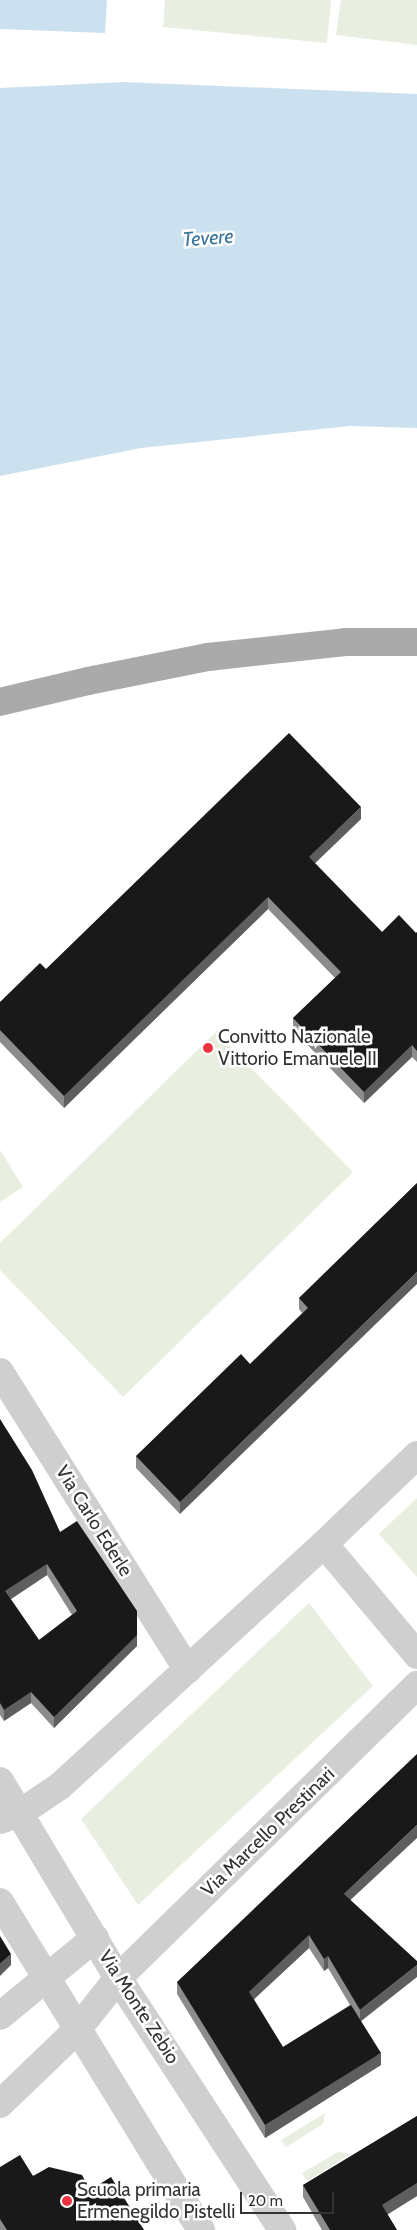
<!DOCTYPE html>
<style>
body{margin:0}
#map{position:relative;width:417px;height:2230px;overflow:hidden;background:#fff;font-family:Cabin,sans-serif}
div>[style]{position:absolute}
.green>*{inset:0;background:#e8efe0}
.water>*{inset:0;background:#cce1ef}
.street>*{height:28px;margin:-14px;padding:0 14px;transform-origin:14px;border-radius:14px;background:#cfcfcf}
.primary>*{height:28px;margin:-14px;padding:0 14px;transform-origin:14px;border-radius:14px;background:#aaa}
.wall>*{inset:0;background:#8c8c8c}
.shaded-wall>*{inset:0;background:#5e5e5e}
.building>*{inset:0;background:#191919}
.dots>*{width:14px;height:14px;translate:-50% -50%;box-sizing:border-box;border:2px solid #fff;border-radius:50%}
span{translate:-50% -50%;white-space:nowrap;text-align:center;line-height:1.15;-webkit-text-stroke:5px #fff;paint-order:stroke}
.poi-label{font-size:19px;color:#323232}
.left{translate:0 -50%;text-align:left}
.street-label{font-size:19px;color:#323232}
.water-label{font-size:20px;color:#3b7498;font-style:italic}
.scale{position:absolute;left:240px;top:2192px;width:94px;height:22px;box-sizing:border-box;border:2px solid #323232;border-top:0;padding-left:6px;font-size:15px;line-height:18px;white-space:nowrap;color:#323232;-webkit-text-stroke:4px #fff;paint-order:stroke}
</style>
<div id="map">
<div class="green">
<i style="clip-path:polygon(165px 0,331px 0,327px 43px,163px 27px)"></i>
<i style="clip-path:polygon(341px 0,417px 0,417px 45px,336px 35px)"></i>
<i style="clip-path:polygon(216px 1032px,353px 1172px,123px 1397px,0 1270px,0 1243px)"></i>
<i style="clip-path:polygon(0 1150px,23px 1187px,0 1202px)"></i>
<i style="clip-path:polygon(417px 1498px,417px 1577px,379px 1534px)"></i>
<i style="clip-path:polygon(309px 1603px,373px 1686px,138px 1905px,81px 1819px)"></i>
<i style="clip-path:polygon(325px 2113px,323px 2124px,286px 2147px,281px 2140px)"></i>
<i style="clip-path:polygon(338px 2152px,351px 2154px,307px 2181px,302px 2173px)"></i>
</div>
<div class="water">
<i style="clip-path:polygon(0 0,107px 0,105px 33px,0 29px)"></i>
<i style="clip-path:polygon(124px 82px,417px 94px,417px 428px,350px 426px,141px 448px,0 476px,0 88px)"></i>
</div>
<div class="street">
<i style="left:0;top:1372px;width:352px;rotate:57.8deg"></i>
<i style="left:324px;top:1544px;width:145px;rotate:50deg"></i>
<i style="left:0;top:1781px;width:230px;rotate:59.1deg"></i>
<i style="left:118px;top:1978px;width:301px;rotate:56.9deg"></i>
<i style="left:0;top:1820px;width:21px;rotate:-19deg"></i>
<i style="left:20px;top:1813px;width:48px;rotate:-34deg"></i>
<i style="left:60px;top:1786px;width:358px;rotate:-42.5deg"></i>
<i style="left:324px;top:1544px;width:129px;rotate:-43.7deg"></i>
<i style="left:0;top:1902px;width:385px;rotate:58.5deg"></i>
<i style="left:0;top:2016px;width:123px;rotate:-39.4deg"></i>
<i style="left:0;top:2104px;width:107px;rotate:-43.9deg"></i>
<i style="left:77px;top:2030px;width:66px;rotate:-51.7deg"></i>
<i style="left:118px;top:1978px;width:419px;rotate:-44.4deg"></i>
</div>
<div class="primary">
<i style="left:0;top:702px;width:90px;rotate:-13.4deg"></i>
<i style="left:88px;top:681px;width:122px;rotate:-11.3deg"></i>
<i style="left:208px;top:657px;width:138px;rotate:-6.2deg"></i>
<i style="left:345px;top:642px;width:72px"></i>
</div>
<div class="wall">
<i style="clip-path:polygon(361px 819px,315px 863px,382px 932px,416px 933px,417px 932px,417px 1062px,412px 1057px,364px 1103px,293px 1030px,293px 1018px,335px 978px,268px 909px,64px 1108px,0 1042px,0 1002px,46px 969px)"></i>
<i style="clip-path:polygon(417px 1183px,180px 1514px,136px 1468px,136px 1456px,250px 1364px,302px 1313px,299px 1309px,299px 1298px)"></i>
<i style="clip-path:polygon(evenodd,0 1419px,60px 1532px,137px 1646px,54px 1728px,31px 1703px,4px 1721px,0 1715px,0 1419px,47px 1575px,72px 1615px,39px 1640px,11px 1599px,47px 1575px)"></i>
<i style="clip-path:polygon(evenodd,351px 1900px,361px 2021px,381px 2065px,265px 2138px,177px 1994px,177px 1982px,351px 1900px,309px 1948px,324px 1971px,328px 1968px,350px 2005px,283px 2047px,254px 1999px,309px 1948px)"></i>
<i style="clip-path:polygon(417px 2116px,417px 2196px,387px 2214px,397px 2230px,322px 2230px,303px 2197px,303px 2185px)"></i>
<i style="clip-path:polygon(0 2167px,90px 2190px,144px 2230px,0 2230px)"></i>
</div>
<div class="shaded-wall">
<i style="clip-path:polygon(361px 807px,361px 819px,309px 869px,309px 857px)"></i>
<i style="clip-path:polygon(268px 897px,268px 909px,64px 1108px,64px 1096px)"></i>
<i style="clip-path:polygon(412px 1045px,412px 1057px,364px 1103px,364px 1092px)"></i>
<i style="clip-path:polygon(417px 1272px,417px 1284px,180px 1514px,180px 1502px)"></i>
<i style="clip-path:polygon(47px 1564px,47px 1575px,5px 1603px,5px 1591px)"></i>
<i style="clip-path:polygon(137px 1611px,137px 1646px,54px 1728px,54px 1717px)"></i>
<i style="clip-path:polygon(31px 1692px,31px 1703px,4px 1721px,4px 1710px)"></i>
<i style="clip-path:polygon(417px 1825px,417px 1838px,344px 1906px,344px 1894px)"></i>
<i style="clip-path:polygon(309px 1935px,309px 1948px,249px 2004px,249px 1992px)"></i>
<i style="clip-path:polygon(11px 1954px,11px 1965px,0 1976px,0 1964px)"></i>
<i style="clip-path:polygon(328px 1956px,328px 1968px,324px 1971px,324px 1959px)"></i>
<i style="clip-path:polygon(417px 1965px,417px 1977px,360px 2022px,360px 2010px)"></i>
<i style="clip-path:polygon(381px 2053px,381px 2065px,265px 2138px,265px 2125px)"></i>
<i style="clip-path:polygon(417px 2183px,417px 2196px,382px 2218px,382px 2205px)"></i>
</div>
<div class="building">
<i style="clip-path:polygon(289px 733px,361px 807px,309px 857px,382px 932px,399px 915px,416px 933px,417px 932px,417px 1051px,412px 1045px,364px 1092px,293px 1018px,341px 972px,268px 897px,64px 1096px,0 1030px,0 1002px,40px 963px,46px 969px)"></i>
<i style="clip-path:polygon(417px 1183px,417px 1272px,180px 1502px,136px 1456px,241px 1354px,250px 1364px,308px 1308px,299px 1298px)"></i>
<i style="clip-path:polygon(evenodd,0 1419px,32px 1470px,60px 1532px,77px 1521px,137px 1611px,137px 1635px,54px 1717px,31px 1692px,4px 1710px,0 1703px,0 1419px,47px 1564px,77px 1611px,39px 1640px,5px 1591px,47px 1564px)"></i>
<i style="clip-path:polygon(417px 1754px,417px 1825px,344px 1894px,417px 1961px,417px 1965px,360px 2010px,328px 1956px,324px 1959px,309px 1935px,249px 1992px,283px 2047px,351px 2005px,381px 2053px,265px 2125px,177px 1982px)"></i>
<i style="clip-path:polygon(0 1936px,11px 1954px,0 1964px)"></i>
<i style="clip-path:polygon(417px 2116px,417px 2183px,382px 2205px,397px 2230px,330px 2230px,303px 2185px)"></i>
<i style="clip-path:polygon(20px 2155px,33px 2176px,49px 2167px,82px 2175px,90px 2190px,111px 2177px,144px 2230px,7px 2230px,0 2219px,0 2167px)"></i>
</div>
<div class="dots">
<i style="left:208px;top:1048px;background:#ec303d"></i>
<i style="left:67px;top:2201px;background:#ec303d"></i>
</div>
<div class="poi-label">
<span class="left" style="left:218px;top:1048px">Convitto Nazionale<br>Vittorio Emanuele II</span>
<span class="left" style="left:77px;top:2201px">Scuola primaria<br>Ermenegildo Pistelli</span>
</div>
<div class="street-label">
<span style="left:94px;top:1521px;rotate:58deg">Via Carlo Ederle</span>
<span style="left:268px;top:1832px;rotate:-44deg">Via Marcello Prestinari</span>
<span style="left:139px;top:2007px;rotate:57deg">Via Monte Zebio</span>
</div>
<div class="water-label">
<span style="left:208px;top:238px;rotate:-4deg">Tevere</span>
</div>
<div class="scale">20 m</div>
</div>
